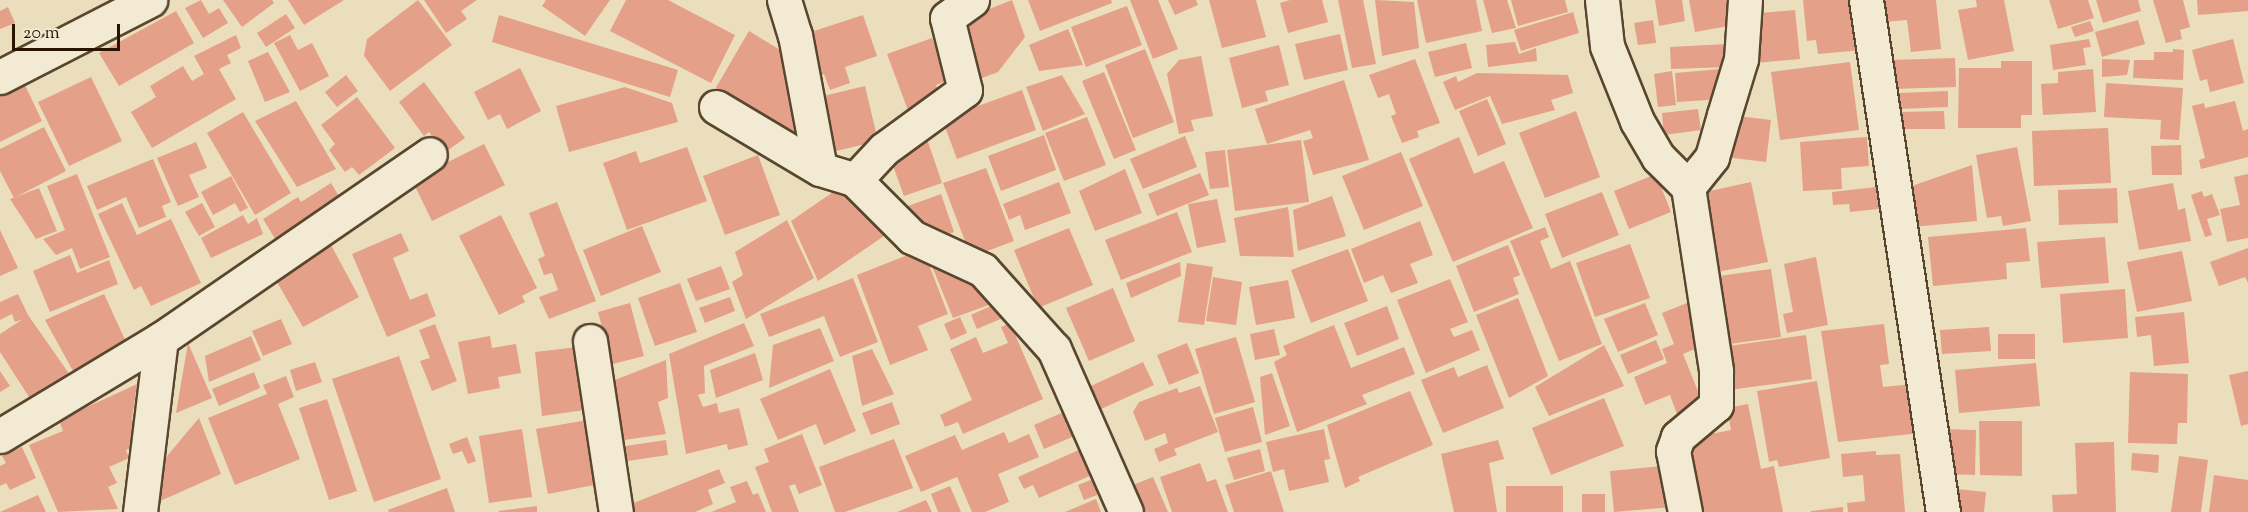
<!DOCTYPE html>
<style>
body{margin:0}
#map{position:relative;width:2248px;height:512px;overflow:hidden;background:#ebdebc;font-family:"Sorts Mill Goudy",serif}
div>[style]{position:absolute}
.building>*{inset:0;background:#e4a088}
.roads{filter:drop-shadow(2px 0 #59462f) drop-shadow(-2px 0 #59462f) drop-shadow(0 2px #59462f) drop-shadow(0 -2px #59462f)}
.street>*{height:33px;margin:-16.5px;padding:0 16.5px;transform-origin:16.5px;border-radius:16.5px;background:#f2ead3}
.secondary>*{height:33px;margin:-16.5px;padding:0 16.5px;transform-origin:16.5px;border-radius:16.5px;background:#f2ead3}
span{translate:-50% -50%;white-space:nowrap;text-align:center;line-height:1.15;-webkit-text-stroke:4.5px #f2ead3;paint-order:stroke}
.scale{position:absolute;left:12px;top:24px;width:108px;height:27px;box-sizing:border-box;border:3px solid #281400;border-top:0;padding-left:8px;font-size:18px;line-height:21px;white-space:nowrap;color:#281400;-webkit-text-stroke:4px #f2ead3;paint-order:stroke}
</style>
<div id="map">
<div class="building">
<i style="clip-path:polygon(201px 0,209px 14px,219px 8px,228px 23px,203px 38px,185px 8px)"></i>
<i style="clip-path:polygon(223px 0,272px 0,274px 3px,242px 27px)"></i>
<i style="clip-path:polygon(288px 0,344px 0,304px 25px)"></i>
<i style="clip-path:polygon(418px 0,452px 45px,390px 91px,364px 56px,367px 39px)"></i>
<i style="clip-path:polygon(424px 0,477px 0,461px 11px,467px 19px,446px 33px)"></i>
<i style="clip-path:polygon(546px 0,610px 0,585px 36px,542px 6px)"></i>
<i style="clip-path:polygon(626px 0,668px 0,735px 35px,711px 83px,610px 31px)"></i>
<i style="clip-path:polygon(1012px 0,1025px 37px,998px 72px,974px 81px,953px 23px)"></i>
<i style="clip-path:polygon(1028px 0,1111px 0,1112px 3px,1040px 31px)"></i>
<i style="clip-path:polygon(1130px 0,1158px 0,1178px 49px,1153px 59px)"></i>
<i style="clip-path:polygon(1168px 0,1196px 0,1198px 5px,1175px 15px)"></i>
<i style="clip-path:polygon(1209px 0,1256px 0,1266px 37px,1222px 48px)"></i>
<i style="clip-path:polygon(1290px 0,1322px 0,1328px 22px,1288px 33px,1280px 3px)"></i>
<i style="clip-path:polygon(1338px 0,1363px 0,1376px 64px,1352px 68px)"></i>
<i style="clip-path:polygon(1375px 0,1414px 2px,1419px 48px,1382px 56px)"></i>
<i style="clip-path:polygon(1417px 0,1476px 0,1482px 31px,1426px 43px)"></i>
<i style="clip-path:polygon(1483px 0,1507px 0,1516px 28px,1492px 33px)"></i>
<i style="clip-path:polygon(1511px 0,1565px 0,1568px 12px,1518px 26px)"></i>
<i style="clip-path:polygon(1655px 0,1682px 0,1685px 21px,1659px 26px)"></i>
<i style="clip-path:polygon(1689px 0,1736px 0,1740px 24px,1695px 32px)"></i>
<i style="clip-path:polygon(1803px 0,1856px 0,1862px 50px,1818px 54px,1816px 40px,1807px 41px)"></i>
<i style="clip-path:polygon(1877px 0,1936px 0,1941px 49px,1911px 52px,1907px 20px,1872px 23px)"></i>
<i style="clip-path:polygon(1976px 0,2004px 0,2014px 51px,1968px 60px,1958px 10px,1977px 7px)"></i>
<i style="clip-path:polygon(2049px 0,2088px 0,2094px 18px,2058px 29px)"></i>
<i style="clip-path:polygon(2096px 0,2138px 0,2141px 11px,2103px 23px)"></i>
<i style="clip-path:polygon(2153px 0,2183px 0,2190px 27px,2180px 30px,2182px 39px,2166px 43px)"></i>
<i style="clip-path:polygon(2197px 0,2248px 0,2248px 11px,2198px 15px)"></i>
<i style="clip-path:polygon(1127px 6px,1142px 45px,1086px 67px,1071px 27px)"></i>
<i style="clip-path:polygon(8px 7px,15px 23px,0 29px,0 11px)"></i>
<i style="clip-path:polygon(1795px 10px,1800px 59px,1755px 63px,1750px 14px)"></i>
<i style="clip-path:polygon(176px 11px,194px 43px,119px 86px,99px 53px)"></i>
<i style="clip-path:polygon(1573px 12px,1579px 33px,1521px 51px,1514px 30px)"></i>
<i style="clip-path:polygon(286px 14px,295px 28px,266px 47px,257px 33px)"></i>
<i style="clip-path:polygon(499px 15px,678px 70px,670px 97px,492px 42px)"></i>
<i style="clip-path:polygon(863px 15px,877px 56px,845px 67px,850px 83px,830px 90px,824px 74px,816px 77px,802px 35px)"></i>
<i style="clip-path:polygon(1653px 20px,1656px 43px,1638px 45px,1634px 23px)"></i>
<i style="clip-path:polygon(2138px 20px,2145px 44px,2102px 57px,2095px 32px)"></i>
<i style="clip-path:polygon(2090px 21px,2094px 31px,2075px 37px,2071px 27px)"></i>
<i style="clip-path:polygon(1068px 29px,1083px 65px,1039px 71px,1029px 45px)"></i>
<i style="clip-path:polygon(749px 31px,795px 59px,802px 151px,711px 96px)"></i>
<i style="clip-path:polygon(1340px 34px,1348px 70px,1304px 80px,1295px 44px)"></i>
<i style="clip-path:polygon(236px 35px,241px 48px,227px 55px,231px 63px,219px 69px,236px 99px,152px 148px,131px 112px,156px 97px,150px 86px,183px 66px,192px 81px,204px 74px,194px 56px)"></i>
<i style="clip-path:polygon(290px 35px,298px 50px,312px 43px,329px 76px,300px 91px,274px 43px)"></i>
<i style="clip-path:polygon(932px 38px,948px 80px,936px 85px,942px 101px,909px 113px,887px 54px)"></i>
<i style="clip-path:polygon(2089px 39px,2091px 47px,2083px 48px,2086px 65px,2053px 70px,2050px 45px)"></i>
<i style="clip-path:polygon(2233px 39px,2244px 83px,2210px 92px,2207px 79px,2200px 81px,2192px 50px)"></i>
<i style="clip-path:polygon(1515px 42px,1519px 54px,1536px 48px,1537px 61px,1488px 67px,1486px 45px)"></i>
<i style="clip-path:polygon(1466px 43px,1472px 68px,1435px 77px,1428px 52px)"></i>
<i style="clip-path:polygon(1727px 44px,1728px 67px,1671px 69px,1670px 47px)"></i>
<i style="clip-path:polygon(1279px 45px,1289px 85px,1265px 91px,1268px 101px,1242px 108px,1229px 58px)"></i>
<i style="clip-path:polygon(1145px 49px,1174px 122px,1133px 138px,1105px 65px)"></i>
<i style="clip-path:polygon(2173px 49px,2184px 50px,2183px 80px,2133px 78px,2134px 60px,2154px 60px,2154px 52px,2173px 52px)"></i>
<i style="clip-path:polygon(268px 52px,290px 92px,265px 102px,248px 61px)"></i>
<i style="clip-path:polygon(1201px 56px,1213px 116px,1191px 120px,1194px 131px,1179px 134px,1167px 74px,1179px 60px)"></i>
<i style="clip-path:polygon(1955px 58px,1956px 87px,1891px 89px,1891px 60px)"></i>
<i style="clip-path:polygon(1415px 59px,1440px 123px,1417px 131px,1419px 137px,1402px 143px,1391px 116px,1396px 114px,1389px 94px,1378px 98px,1369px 75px)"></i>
<i style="clip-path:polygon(2102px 59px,2130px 60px,2127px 75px,2102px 77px)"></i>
<i style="clip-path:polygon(2001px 61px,2032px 61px,2032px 115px,2021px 115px,2021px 128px,1958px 128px,1959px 68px,2001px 68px)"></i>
<i style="clip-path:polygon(1850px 62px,1859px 130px,1780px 140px,1771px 72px)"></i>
<i style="clip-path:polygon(520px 68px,541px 111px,507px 129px,500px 114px,488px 120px,474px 92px)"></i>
<i style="clip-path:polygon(1721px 69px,1723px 99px,1677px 102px,1675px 73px)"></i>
<i style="clip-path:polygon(2093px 69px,2096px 112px,2043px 115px,2041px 84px,2058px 83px,2058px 72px)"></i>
<i style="clip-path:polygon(1672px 71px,1676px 105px,1658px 107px,1654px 74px)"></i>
<i style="clip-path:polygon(1104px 72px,1136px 150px,1114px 159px,1082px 81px)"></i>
<i style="clip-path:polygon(1477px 73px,1568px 75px,1573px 93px,1551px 100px,1555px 110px,1502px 124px,1490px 96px,1455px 110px,1443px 82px,1456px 76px,1458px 82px)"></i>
<i style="clip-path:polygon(346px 75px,358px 91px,337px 107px,325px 92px)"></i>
<i style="clip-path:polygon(1062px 75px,1085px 114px,1043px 131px,1026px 87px)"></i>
<i style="clip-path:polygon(91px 77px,122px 141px,69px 166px,38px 102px)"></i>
<i style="clip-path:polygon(1344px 80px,1369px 160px,1313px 175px,1303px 141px,1313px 138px,1310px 130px,1267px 144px,1255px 109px)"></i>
<i style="clip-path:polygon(424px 82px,465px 138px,444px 153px,429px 132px,424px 136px,399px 102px)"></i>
<i style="clip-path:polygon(24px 83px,42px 121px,0 142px,0 94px)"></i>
<i style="clip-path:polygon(2106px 83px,2183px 88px,2179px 140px,2160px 139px,2161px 120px,2104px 117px)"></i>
<i style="clip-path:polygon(865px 86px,878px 141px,824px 154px,811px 99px)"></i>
<i style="clip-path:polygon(625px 87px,672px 103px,678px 122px,569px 152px,556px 106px)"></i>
<i style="clip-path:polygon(1022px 90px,1036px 130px,957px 159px,942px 119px)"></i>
<i style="clip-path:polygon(1948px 91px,1948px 107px,1899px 109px,1899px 93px)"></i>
<i style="clip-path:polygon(357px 97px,395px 148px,359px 175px,352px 167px,345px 172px,329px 150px,335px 144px,321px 125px)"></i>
<i style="clip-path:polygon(1487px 99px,1506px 144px,1478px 156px,1459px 111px)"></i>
<i style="clip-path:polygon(296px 101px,336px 169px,297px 187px,255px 121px)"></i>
<i style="clip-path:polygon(2235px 101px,2243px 131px,2248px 129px,2248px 157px,2201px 169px,2199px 160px,2205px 158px,2192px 106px,2204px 103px,2205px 108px)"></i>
<i style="clip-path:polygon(1698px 109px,1701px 130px,1664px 135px,1662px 113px)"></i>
<i style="clip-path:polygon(1576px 111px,1600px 177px,1545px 198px,1519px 133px)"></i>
<i style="clip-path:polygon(1944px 111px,1945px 129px,1901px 129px,1901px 112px)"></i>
<i style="clip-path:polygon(243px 112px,291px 193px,255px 215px,207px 133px)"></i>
<i style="clip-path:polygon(1730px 115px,1771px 120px,1766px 162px,1725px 157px)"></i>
<i style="clip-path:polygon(1087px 117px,1106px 165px,1064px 181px,1045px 133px)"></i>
<i style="clip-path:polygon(44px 127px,66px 171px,14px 198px,0 171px,0 149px)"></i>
<i style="clip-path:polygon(2108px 128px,2111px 183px,2034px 186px,2032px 131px)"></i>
<i style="clip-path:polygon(1044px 135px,1056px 170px,1001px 191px,988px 156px)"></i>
<i style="clip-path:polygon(926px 136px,942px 183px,904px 196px,887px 149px)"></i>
<i style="clip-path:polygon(1185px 136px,1197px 167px,1143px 189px,1130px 159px)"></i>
<i style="clip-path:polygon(1459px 137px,1474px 174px,1504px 161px,1533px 228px,1453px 262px,1409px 159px)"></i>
<i style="clip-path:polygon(1867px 137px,1869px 166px,1841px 168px,1842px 189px,1803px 191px,1800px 142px)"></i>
<i style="clip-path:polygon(1301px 140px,1309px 202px,1235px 211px,1227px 150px)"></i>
<i style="clip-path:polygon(196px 142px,207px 168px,189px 175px,199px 197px,178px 206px,157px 158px)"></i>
<i style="clip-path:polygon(484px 144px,505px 185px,432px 221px,412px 180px)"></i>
<i style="clip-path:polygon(2181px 145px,2182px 175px,2152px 175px,2151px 146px)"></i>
<i style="clip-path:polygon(687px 147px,707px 201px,627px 230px,603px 163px,636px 151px,640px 163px)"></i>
<i style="clip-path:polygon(2017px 147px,2031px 221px,2003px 226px,2001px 216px,1987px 218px,1976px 155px)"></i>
<i style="clip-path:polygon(1225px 150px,1229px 187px,1210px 189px,1205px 152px)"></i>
<i style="clip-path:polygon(1401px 152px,1423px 206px,1364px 230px,1342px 176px)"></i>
<i style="clip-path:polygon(758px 155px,780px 215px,725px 235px,703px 176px)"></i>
<i style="clip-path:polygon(153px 159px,171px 202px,162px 206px,166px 217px,139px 228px,126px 197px,97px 210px,87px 186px)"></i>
<i style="clip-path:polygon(1972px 165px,1977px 221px,1912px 227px,1909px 187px)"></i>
<i style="clip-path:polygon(986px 168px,1014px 241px,971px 257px,943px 183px)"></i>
<i style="clip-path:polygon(1125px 169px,1142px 213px,1095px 231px,1079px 191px)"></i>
<i style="clip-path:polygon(1200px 173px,1209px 195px,1157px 216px,1148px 194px)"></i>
<i style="clip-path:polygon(77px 174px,110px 257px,80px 269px,72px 248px,56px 255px,43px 239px,65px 230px,47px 186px)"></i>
<i style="clip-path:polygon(1656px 174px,1671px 212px,1629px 229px,1614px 191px)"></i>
<i style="clip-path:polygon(2248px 174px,2248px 238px,2227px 242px,2220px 209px,2240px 205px,2234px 177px)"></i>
<i style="clip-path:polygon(231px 176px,248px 208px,240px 212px,235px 203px,213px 215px,201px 192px)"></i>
<i style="clip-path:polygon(1059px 182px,1071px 213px,1025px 230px,1020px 215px,1009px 220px,1003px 204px)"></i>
<i style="clip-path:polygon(1751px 182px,1768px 262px,1712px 273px,1696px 194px)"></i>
<i style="clip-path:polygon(331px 183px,340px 198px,277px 242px,263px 219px,298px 197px,301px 202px)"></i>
<i style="clip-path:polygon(2173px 183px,2178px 210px,2185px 208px,2191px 241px,2139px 250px,2128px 191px)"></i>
<i style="clip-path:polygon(1885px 186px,1887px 208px,1850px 212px,1849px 204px,1833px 205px,1832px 192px)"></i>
<i style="clip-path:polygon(39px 188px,57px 231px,36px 239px,10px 199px)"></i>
<i style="clip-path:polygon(839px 188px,887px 234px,818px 281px,791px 221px)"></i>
<i style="clip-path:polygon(2117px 188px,2118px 223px,2059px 225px,2058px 190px)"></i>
<i style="clip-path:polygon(2202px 191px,2204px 197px,2212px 194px,2220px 215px,2207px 219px,2212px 235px,2205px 237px,2191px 195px)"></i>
<i style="clip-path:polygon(1602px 192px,1619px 235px,1562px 258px,1545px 214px)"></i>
<i style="clip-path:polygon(941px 194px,954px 232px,933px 240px,917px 229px,908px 206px)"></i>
<i style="clip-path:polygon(1332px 196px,1346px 236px,1298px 251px,1293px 210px)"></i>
<i style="clip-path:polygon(1217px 199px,1226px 242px,1197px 248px,1188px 204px)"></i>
<i style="clip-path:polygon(557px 202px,596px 301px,549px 319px,539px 297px,558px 290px,552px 273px,544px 275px,538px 259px,545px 256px,529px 213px)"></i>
<i style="clip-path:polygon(122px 203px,137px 235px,171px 219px,201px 283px,151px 306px,141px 286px,134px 290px,98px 214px)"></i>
<i style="clip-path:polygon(202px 203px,215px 227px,199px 236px,185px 212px)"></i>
<i style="clip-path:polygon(1288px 207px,1294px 257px,1240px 256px,1234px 218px)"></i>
<i style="clip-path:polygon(1177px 212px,1192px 252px,1121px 280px,1105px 240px)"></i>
<i style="clip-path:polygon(243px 215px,248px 224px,257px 218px,263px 234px,211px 258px,201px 238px)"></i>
<i style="clip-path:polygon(501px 215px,537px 288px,522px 296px,525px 302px,499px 315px,459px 236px)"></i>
<i style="clip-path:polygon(787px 220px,814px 278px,746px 319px,732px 282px,743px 275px,735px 252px)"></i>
<i style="clip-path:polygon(1420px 221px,1433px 255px,1410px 264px,1418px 283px,1391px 293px,1383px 275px,1364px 283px,1351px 249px)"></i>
<i style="clip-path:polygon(642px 226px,661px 272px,601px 296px,583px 250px)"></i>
<i style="clip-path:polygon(1545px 227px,1549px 237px,1540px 241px,1551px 269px,1570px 261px,1602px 344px,1559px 361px,1510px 241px)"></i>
<i style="clip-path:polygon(1069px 228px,1093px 285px,1038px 308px,1014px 250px)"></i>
<i style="clip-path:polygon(2026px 228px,2030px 261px,2006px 263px,2007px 279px,1933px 286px,1928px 237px)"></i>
<i style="clip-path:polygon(0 230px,18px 268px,0 276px)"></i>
<i style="clip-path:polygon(401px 233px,409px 251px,393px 258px,410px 300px,427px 293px,436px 316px,387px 337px,352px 254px)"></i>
<i style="clip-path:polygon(2105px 237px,2109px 283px,2041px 288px,2037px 242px)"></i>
<i style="clip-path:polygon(1630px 244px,1650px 298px,1595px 317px,1576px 263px)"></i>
<i style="clip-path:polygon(331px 245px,359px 297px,303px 327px,270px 270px)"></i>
<i style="clip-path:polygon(1508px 245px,1520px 275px,1513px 278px,1519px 294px,1474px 312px,1456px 266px)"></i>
<i style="clip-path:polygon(2248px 248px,2248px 283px,2245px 277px,2219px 286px,2210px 262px)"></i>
<i style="clip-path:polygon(923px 249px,948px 314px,918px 326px,928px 350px,890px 365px,857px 275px)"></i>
<i style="clip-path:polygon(925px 249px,994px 303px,953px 318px)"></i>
<i style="clip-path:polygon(1348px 249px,1368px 301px,1311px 323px,1291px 270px)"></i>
<i style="clip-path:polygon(2182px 251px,2192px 301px,2137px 312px,2127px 262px)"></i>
<i style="clip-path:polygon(70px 255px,77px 273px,109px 260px,118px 284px,50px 312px,33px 271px)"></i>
<i style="clip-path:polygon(1816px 257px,1828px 325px,1787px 333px,1783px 314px,1793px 312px,1784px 264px)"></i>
<i style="clip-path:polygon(1180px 262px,1181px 276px,1131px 298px,1126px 283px)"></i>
<i style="clip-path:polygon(1187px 263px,1213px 267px,1204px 325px,1178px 322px)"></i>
<i style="clip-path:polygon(721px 266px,730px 289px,696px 301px,687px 279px)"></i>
<i style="clip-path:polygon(1771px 269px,1781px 337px,1721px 345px,1711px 277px)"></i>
<i style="clip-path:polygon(1213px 277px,1242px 282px,1236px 325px,1206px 321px)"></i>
<i style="clip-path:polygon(853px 278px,878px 342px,840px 357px,824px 316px,769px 337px,760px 314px)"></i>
<i style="clip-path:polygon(1450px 279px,1468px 322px,1450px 329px,1454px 337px,1472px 330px,1480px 350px,1426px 373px,1397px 300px)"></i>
<i style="clip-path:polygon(1288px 280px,1295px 318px,1256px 325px,1249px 287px)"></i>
<i style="clip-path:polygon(680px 283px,697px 332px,655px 346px,638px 298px)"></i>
<i style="clip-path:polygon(1113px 288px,1135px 341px,1089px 361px,1066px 308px)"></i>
<i style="clip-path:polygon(2125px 289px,2128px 338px,2063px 343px,2060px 294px)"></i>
<i style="clip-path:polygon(18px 294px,28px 315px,70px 375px,31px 400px,0 352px,0 334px,23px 319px,15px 322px,12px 314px,0 320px,0 302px)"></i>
<i style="clip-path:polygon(104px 294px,127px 344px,73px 371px,45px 320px)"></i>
<i style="clip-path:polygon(730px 297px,735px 311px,705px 323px,699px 308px)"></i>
<i style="clip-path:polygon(1518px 298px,1548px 376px,1509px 398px,1476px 315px)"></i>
<i style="clip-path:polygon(1004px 300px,1010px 315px,977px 329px,971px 315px)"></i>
<i style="clip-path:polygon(630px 303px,644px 356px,601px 367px,605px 339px,598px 312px)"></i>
<i style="clip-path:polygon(1645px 303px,1658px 335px,1618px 352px,1604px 319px)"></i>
<i style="clip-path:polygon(1687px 303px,1704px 345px,1683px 354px,1704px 406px,1678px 417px,1670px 395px,1645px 405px,1634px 377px,1667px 363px,1662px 349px,1674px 344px,1662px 313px)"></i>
<i style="clip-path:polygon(1387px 306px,1399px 339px,1357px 356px,1344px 323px)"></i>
<i style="clip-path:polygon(2184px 312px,2189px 363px,2154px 366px,2151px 335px,2137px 337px,2135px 317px)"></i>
<i style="clip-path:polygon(960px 317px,967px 333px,951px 340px,944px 324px)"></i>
<i style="clip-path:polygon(281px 319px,292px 344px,263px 356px,252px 331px)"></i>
<i style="clip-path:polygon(744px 323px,754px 346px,704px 366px,705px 393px,698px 395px,703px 407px,717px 403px,719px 413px,739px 408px,748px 445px,728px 450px,727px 444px,686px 454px,669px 354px)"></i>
<i style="clip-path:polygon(1010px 323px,1043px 399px,963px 434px,958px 422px,945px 427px,940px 415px,972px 400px,950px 349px,976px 337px,983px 353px,1008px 343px,1001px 327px)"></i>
<i style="clip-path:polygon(435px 324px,457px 381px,432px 391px,420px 361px,430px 358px,419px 330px)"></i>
<i style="clip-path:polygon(1884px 324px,1889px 364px,1880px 365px,1883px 387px,1915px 384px,1920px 433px,1838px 442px,1821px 331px)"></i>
<i style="clip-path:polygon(1334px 325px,1351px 368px,1404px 347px,1415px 374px,1362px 395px,1367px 404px,1297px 432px,1274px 362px,1287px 355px,1283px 346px)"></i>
<i style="clip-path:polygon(1989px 327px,1991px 351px,1942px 354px,1940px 330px)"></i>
<i style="clip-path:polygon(820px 328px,834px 361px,769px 388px,773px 345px)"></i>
<i style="clip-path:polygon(1274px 329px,1280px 355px,1255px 360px,1250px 334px)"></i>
<i style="clip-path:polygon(1998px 334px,2035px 334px,2035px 359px,1998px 359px)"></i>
<i style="clip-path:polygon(1806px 335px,1812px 379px,1721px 391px,1715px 348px)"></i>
<i style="clip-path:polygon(251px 336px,261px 360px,209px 382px,205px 356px)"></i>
<i style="clip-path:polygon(490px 336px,492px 348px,516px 344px,521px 373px,498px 377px,500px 388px,468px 394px,458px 342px)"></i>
<i style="clip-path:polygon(1236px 337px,1255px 402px,1214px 414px,1195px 349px)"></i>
<i style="clip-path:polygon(1656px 340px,1664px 359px,1628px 374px,1620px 355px)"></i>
<i style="clip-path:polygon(188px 343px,212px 398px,176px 413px)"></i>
<i style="clip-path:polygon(1187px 343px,1199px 373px,1169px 385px,1157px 355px)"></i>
<i style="clip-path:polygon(1604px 345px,1624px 386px,1549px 416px,1535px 387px)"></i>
<i style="clip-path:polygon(578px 347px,585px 410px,542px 416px,535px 352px)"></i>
<i style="clip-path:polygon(872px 349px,894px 394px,862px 406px,852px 356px)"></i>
<i style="clip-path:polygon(755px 353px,763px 380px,716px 398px,710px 370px)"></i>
<i style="clip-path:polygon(399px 356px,441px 479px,374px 502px,332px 379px)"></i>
<i style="clip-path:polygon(666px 360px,668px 398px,658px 402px,666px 434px,610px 442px,602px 385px)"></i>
<i style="clip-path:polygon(315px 362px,322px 382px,296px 391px,290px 370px)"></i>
<i style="clip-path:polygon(1143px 362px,1154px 385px,1090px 414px,1080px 391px)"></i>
<i style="clip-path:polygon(2036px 363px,2040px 406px,1959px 413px,1955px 370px)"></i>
<i style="clip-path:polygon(1487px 365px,1504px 408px,1443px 433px,1421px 380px,1454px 367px,1458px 377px)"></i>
<i style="clip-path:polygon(830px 369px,856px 431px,824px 445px,816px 424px,778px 440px,760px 399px)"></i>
<i style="clip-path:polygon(0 371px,10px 386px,0 392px)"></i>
<i style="clip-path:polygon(2248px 371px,2248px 424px,2241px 426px,2229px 375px)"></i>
<i style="clip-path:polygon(254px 372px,260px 388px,219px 406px,212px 389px)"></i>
<i style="clip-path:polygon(2130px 372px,2188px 374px,2187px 423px,2178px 423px,2177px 444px,2128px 443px)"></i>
<i style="clip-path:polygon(1272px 373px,1290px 426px,1265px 435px,1260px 377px)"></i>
<i style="clip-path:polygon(286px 376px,294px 397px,278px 404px,300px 459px,235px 485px,208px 418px,267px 394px,263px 385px)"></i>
<i style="clip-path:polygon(1817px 381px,1830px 458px,1779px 467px,1777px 460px,1769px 462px,1757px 391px)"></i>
<i style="clip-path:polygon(137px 384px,132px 418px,137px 430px,131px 433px,137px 445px,126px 450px,129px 458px,109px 467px,117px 483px,108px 487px,118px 509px,58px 512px,29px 445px,63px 431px,59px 420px)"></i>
<i style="clip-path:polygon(1200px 386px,1218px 432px,1174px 449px,1177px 455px,1159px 462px,1154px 449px,1168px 443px,1165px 433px,1145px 441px,1133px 412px,1139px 402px,1177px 388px,1179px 393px)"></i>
<i style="clip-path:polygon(1410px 391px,1433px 445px,1358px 477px,1360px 481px,1345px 488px,1327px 425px)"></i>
<i style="clip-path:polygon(1604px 398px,1624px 446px,1551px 475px,1532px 428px)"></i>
<i style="clip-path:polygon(327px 399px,357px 491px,329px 500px,299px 408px)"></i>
<i style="clip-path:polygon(892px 402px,900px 424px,871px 435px,862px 413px)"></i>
<i style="clip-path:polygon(1748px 404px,1761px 469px,1774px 466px,1783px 512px,1695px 512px,1680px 440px,1731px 430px,1727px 408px)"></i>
<i style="clip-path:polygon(1253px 407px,1262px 442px,1225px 452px,1215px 418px)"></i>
<i style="clip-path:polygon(1066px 411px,1077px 435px,1044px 449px,1034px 425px)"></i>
<i style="clip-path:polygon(199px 418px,221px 474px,158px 502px,157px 468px)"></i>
<i style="clip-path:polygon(593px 419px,604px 483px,548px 494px,536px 429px)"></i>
<i style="clip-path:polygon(1979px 421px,2022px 421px,2022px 476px,1980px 475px)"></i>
<i style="clip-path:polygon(522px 429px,532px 497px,489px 503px,479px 436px)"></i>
<i style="clip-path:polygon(1324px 429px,1330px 459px,1324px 460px,1329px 482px,1289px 491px,1284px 469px,1273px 472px,1266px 442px)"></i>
<i style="clip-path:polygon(1941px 429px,1976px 430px,1975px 475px,1940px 474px)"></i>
<i style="clip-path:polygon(1004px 432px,1009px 443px,1029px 434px,1039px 457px,998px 474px,1009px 502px,985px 512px,972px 512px,957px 477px,921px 492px,905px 456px,955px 435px,962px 450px)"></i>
<i style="clip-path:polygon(802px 434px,822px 485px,799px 494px,795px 484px,789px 486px,799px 512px,772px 512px,755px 467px,769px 462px,764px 449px)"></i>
<i style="clip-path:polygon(467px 437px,476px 461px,468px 464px,462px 451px,453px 454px,449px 444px)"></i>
<i style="clip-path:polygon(894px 439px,913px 488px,845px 512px,835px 512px,819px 467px)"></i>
<i style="clip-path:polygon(666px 440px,668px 455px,614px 463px,612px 448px)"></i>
<i style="clip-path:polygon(1498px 440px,1504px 459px,1489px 463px,1497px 512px,1454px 512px,1441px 454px)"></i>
<i style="clip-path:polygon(2114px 442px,2116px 512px,2053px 512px,2052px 495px,2077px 494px,2075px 443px)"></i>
<i style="clip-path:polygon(22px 447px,36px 478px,10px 490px,6px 483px,0 486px,0 466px,6px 463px,2px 456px)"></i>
<i style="clip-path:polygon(1081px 449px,1092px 475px,1039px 498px,1033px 485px,1024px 489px,1018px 477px)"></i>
<i style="clip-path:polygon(1260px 449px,1265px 471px,1234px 480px,1227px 458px)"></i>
<i style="clip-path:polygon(1876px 451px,1876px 455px,1900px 454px,1905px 512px,1848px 512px,1847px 503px,1865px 501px,1863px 475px,1843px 477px,1841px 454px)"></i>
<i style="clip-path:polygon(2132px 453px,2159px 455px,2158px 473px,2131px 470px)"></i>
<i style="clip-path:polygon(2179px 456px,2208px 460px,2201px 512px,2171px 512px)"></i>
<i style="clip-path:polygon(1200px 463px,1207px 482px,1216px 479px,1228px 512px,1172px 512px,1160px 477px)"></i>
<i style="clip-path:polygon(1662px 466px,1673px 507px,1614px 512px,1610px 471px)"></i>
<i style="clip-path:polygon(719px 469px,725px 483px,708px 490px,713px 504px,695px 512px,628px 512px,626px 506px)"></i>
<i style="clip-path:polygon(1271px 471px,1284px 512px,1234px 512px,1225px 485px)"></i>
<i style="clip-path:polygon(2214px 475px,2248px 480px,2248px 512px,2209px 512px)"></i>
<i style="clip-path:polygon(1153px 477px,1168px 512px,1139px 512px,1128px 487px)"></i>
<i style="clip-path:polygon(1096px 478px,1102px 493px,1084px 500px,1078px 485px)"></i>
<i style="clip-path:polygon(747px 481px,753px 495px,758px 493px,766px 512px,711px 512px,736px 502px,730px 487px)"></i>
<i style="clip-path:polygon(950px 486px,961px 512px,938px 512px,931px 494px)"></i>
<i style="clip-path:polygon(1506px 486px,1563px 486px,1563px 512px,1506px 512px)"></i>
<i style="clip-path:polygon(447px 488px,455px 512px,389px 512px,388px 510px)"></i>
<i style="clip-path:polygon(1957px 489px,1986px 492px,1984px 512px,1955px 512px)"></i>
<i style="clip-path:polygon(1582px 494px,1605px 494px,1605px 512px,1582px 512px)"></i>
<i style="clip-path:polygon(38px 495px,46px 512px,0 512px)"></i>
<i style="clip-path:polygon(1096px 499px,1101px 512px,1065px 512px)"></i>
<i style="clip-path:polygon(926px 500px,932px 512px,897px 512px)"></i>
<i style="clip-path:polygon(537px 506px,537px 512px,499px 512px,499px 511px)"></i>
<i style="clip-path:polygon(1843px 507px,1843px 512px,1811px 512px,1811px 511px)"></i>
</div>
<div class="roads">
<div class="street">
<i style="left:784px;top:0;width:37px;rotate:73deg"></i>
<i style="left:795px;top:35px;width:136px;rotate:79.4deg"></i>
<i style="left:1602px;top:0;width:46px;rotate:83.8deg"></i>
<i style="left:1607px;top:46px;width:81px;rotate:68.2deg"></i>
<i style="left:1637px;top:121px;width:42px;rotate:59.7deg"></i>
<i style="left:1658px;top:157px;width:42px;rotate:45deg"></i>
<i style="left:1688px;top:187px;width:186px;rotate:81.3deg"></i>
<i style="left:1716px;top:371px;width:34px;rotate:90deg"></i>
<i style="left:1716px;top:405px;width:50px;rotate:139.9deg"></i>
<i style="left:1678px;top:437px;width:15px;rotate:110deg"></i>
<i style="left:1673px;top:451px;width:62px;rotate:78.9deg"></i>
<i style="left:1866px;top:0;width:518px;rotate:81.45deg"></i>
<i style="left:716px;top:107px;width:121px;rotate:30.8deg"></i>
<i style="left:820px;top:169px;width:37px;rotate:17deg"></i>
<i style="left:855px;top:180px;width:81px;rotate:45deg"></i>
<i style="left:912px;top:237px;width:78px;rotate:24.9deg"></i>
<i style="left:983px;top:270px;width:106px;rotate:48.1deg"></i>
<i style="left:1054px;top:349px;width:178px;rotate:66.2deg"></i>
<i style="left:855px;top:180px;width:42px;rotate:-46.9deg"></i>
<i style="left:884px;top:149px;width:100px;rotate:-36.1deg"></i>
<i style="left:965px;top:90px;width:74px;rotate:-104deg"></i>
<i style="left:947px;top:18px;width:31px;rotate:-36deg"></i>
<i style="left:1688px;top:187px;width:38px;rotate:-51deg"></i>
<i style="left:1712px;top:157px;width:44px;rotate:-74.1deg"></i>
<i style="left:1724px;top:115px;width:59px;rotate:-73.1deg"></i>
<i style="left:1741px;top:59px;width:59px;rotate:-86.1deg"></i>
<i style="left:590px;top:341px;width:173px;rotate:81.4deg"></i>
<i style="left:0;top:436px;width:188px;rotate:-31.1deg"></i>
<i style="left:161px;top:339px;width:326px;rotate:-34.5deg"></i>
<i style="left:140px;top:512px;width:174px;rotate:-83.1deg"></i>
</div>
<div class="secondary">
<i style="left:0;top:77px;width:169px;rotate:-27.2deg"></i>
</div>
</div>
<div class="scale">20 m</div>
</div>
